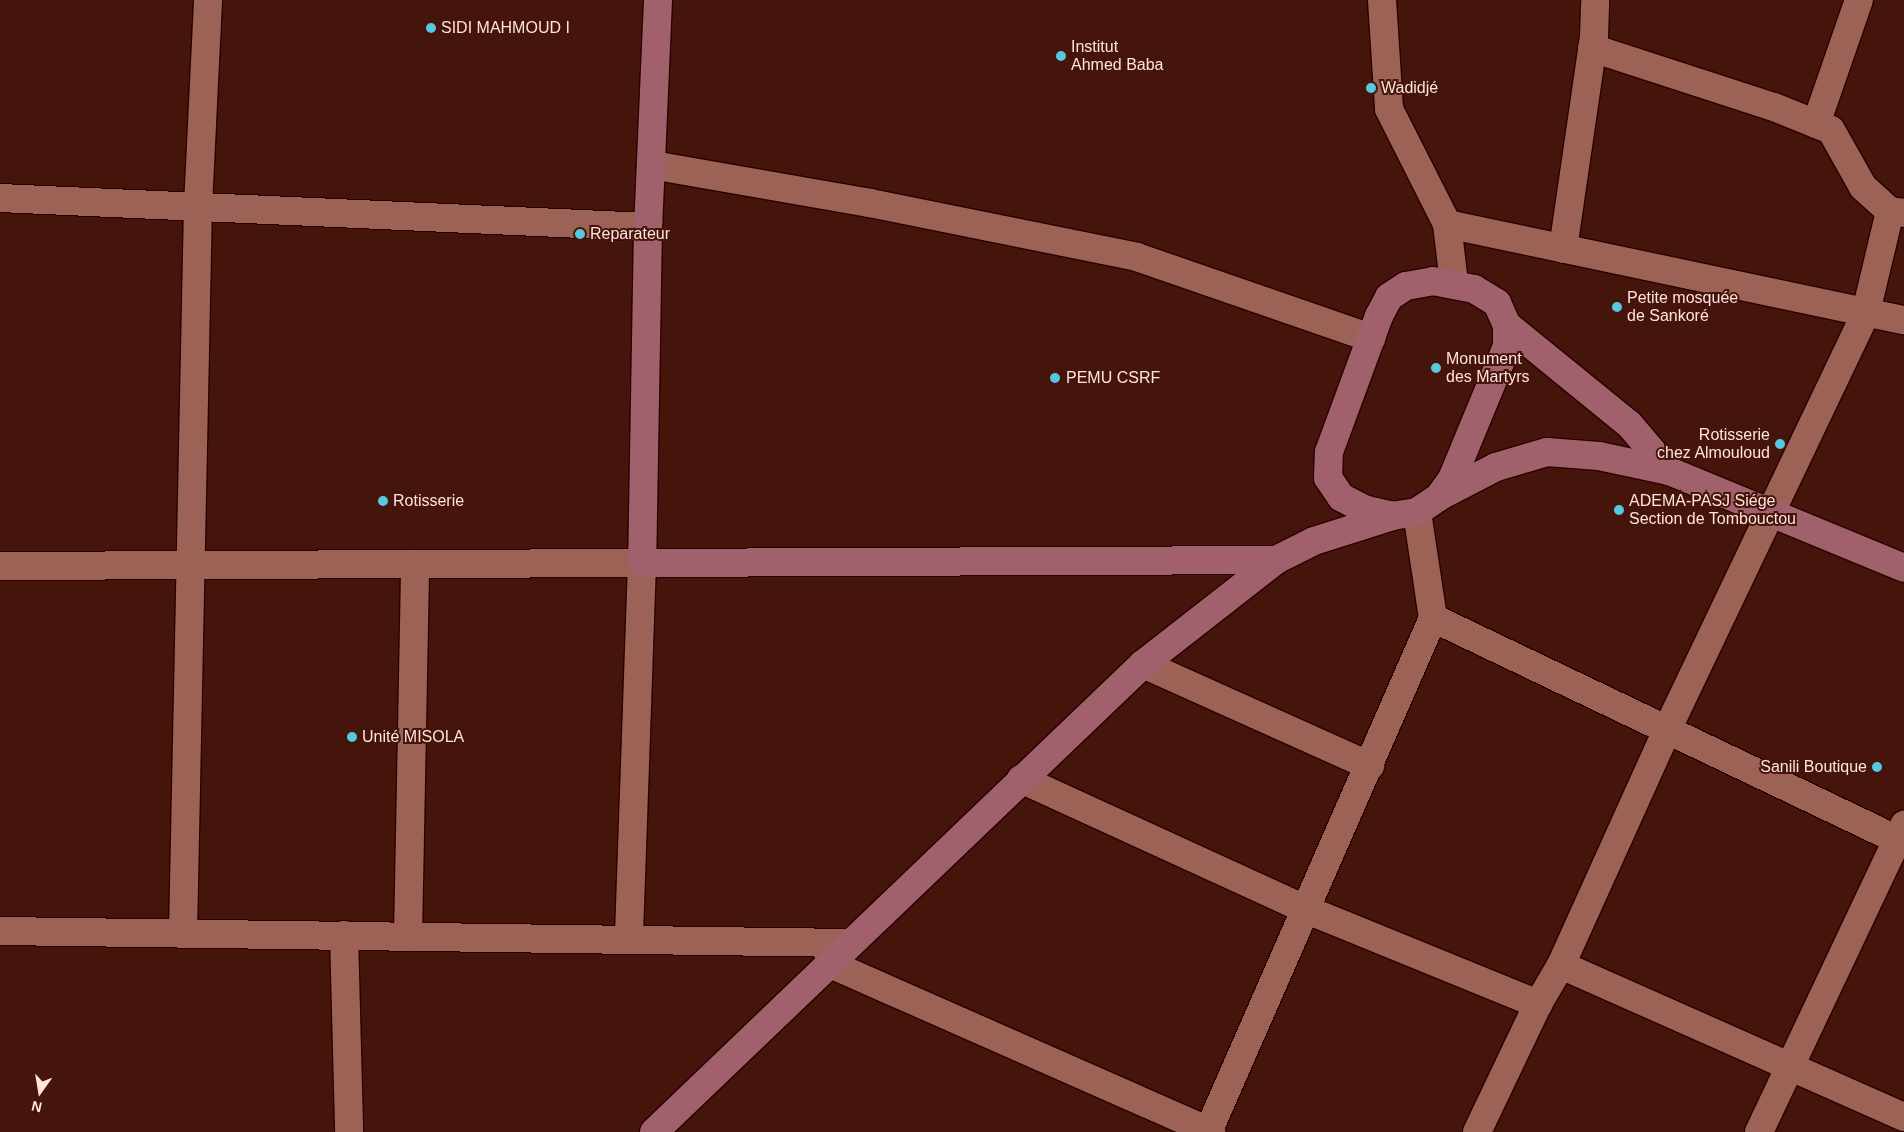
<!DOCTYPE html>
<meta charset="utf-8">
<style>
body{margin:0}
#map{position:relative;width:1904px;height:1132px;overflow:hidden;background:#45140a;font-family:Arial,sans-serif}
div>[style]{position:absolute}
.roads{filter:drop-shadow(1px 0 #290000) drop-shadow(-1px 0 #290000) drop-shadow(0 1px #290000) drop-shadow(0 -1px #290000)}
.street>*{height:28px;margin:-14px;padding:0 14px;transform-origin:14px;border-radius:14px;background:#9b6255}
.secondary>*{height:28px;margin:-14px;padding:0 14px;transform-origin:14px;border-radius:14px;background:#a1616c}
.dots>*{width:14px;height:14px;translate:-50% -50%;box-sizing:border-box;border:2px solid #45140a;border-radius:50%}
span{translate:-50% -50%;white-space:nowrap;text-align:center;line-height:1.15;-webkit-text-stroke:4px #45140a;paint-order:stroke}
.poi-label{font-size:16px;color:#ffe3dd}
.left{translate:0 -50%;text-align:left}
.right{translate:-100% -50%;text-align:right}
.north{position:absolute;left:15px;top:1067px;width:50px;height:50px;-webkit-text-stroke:4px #45140a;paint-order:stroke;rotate:193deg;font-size:14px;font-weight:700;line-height:20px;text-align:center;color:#ffe3dd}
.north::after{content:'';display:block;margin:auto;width:18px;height:22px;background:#ffe3dd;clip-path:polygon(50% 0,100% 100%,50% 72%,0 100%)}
</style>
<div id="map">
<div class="roads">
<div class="street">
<i style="left:1382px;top:0;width:109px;rotate:86.3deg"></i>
<i style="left:1389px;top:109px;width:129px;rotate:63.2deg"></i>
<i style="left:1447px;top:224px;width:59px;rotate:83.2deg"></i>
<i style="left:1592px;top:48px;width:191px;rotate:18deg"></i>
<i style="left:1774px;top:107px;width:61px;rotate:22deg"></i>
<i style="left:1831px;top:130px;width:65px;rotate:60.7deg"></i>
<i style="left:1863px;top:187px;width:36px;rotate:42deg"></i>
<i style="left:1890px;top:211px;width:14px;rotate:8deg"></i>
<i style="left:1816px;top:124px;width:131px;rotate:-70.9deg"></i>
<i style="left:652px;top:165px;width:221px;rotate:9.9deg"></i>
<i style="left:870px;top:203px;width:272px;rotate:11.4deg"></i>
<i style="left:1137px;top:257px;width:248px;rotate:19.1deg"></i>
<i style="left:0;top:198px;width:649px;rotate:2.56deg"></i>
<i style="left:1447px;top:224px;width:467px;rotate:11.9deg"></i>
<i style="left:1563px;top:249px;width:215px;rotate:-81.7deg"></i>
<i style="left:1594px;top:36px;width:36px;rotate:-88deg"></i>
<i style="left:0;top:566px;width:642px;rotate:-0.27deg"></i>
<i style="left:642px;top:563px;width:377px;rotate:92deg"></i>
<i style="left:1433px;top:618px;width:522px;rotate:25.53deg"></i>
<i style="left:1143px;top:664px;width:249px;rotate:24.2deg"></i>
<i style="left:1021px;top:779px;width:312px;rotate:24.6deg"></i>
<i style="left:1305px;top:909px;width:252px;rotate:22.2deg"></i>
<i style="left:0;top:931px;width:849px;rotate:0.81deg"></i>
<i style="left:183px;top:933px;width:727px;rotate:-88.82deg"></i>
<i style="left:198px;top:206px;width:206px;rotate:-87.2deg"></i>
<i style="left:344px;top:935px;width:197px;rotate:88.5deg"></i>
<i style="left:408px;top:937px;width:373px;rotate:-88.9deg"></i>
<i style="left:828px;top:963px;width:419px;rotate:23.8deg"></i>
<i style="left:1561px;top:965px;width:375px;rotate:23.9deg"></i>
<i style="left:1208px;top:1132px;width:561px;rotate:-66.36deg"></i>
<i style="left:1433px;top:618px;width:107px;rotate:-98.6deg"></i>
<i style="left:1477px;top:1132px;width:142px;rotate:-64.5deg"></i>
<i style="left:1538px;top:1004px;width:45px;rotate:-59.5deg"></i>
<i style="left:1561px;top:965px;width:258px;rotate:-65.7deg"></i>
<i style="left:1667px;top:730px;width:463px;rotate:-64.5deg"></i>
<i style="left:1866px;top:312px;width:104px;rotate:-76.6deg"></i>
<i style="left:1759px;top:1132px;width:340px;rotate:-64.7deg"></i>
</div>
<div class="secondary">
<i style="left:658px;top:0;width:227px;rotate:92.5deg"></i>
<i style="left:648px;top:227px;width:336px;rotate:91deg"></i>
<i style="left:642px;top:563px;width:634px;rotate:-0.27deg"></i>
<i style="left:1433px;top:281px;width:42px;rotate:11deg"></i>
<i style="left:1474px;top:289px;width:27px;rotate:31deg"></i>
<i style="left:1497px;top:303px;width:24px;rotate:66deg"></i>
<i style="left:1507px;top:325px;width:21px;rotate:90deg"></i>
<i style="left:1507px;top:346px;width:144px;rotate:112.5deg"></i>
<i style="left:1452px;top:479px;width:22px;rotate:126deg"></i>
<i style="left:1439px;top:497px;width:27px;rotate:146deg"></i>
<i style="left:1417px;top:512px;width:24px;rotate:171deg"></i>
<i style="left:1393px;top:516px;width:28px;rotate:-167deg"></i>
<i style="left:1366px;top:510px;width:28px;rotate:-153deg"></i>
<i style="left:1341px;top:497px;width:23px;rotate:-124deg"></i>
<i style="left:1328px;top:478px;width:26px;rotate:-88deg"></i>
<i style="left:1329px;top:452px;width:145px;rotate:-69.8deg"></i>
<i style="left:1379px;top:316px;width:21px;rotate:-62deg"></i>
<i style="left:1389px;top:297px;width:20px;rotate:-33deg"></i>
<i style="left:1406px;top:286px;width:27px;rotate:-10deg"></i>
<i style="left:1507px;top:325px;width:157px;rotate:39.1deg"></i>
<i style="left:1629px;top:424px;width:62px;rotate:49.6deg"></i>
<i style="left:1440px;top:496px;width:63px;rotate:-27.4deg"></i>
<i style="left:1496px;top:467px;width:53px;rotate:-16.4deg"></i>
<i style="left:1547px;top:452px;width:52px;rotate:4.4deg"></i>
<i style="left:1599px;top:456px;width:72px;rotate:12.1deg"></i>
<i style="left:1669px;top:471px;width:254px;rotate:22.4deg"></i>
<i style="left:654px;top:1132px;width:677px;rotate:-43.74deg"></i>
<i style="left:1143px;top:664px;width:169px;rotate:-38deg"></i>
<i style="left:1276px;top:560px;width:42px;rotate:-26.6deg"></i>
<i style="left:1314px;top:541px;width:83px;rotate:-17.6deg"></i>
</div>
</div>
<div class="dots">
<i style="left:431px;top:28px;background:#56c9e1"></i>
<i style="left:1061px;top:56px;background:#56c9e1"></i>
<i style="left:1371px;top:88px;background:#56c9e1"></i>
<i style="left:580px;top:234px;background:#56c9e1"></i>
<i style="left:1617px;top:307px;background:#56c9e1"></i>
<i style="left:1436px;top:368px;background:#56c9e1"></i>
<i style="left:1055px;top:378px;background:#56c9e1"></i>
<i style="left:1780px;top:444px;background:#56c9e1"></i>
<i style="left:383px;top:501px;background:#56c9e1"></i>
<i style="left:1619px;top:510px;background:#56c9e1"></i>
<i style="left:352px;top:737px;background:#56c9e1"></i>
<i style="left:1877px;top:767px;background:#56c9e1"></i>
</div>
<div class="poi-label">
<span class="left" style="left:441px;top:28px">SIDI MAHMOUD I</span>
<span class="left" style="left:1071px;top:56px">Institut<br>Ahmed Baba</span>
<span class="left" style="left:1381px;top:88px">Wadidjé</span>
<span class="left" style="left:590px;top:234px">Reparateur</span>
<span class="left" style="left:1627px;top:307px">Petite mosquée<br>de Sankoré</span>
<span class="left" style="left:1446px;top:368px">Monument<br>des Martyrs</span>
<span class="left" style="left:1066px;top:378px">PEMU CSRF</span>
<span class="right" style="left:1770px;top:444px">Rotisserie<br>chez Almouloud</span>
<span class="left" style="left:393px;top:501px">Rotisserie</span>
<span class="left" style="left:1629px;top:510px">ADEMA-PASJ Siége<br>Section de Tombouctou</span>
<span class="left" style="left:362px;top:737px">Unité MISOLA</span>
<span class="right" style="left:1867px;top:767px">Sanili Boutique</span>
</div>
<div class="north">N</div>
</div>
